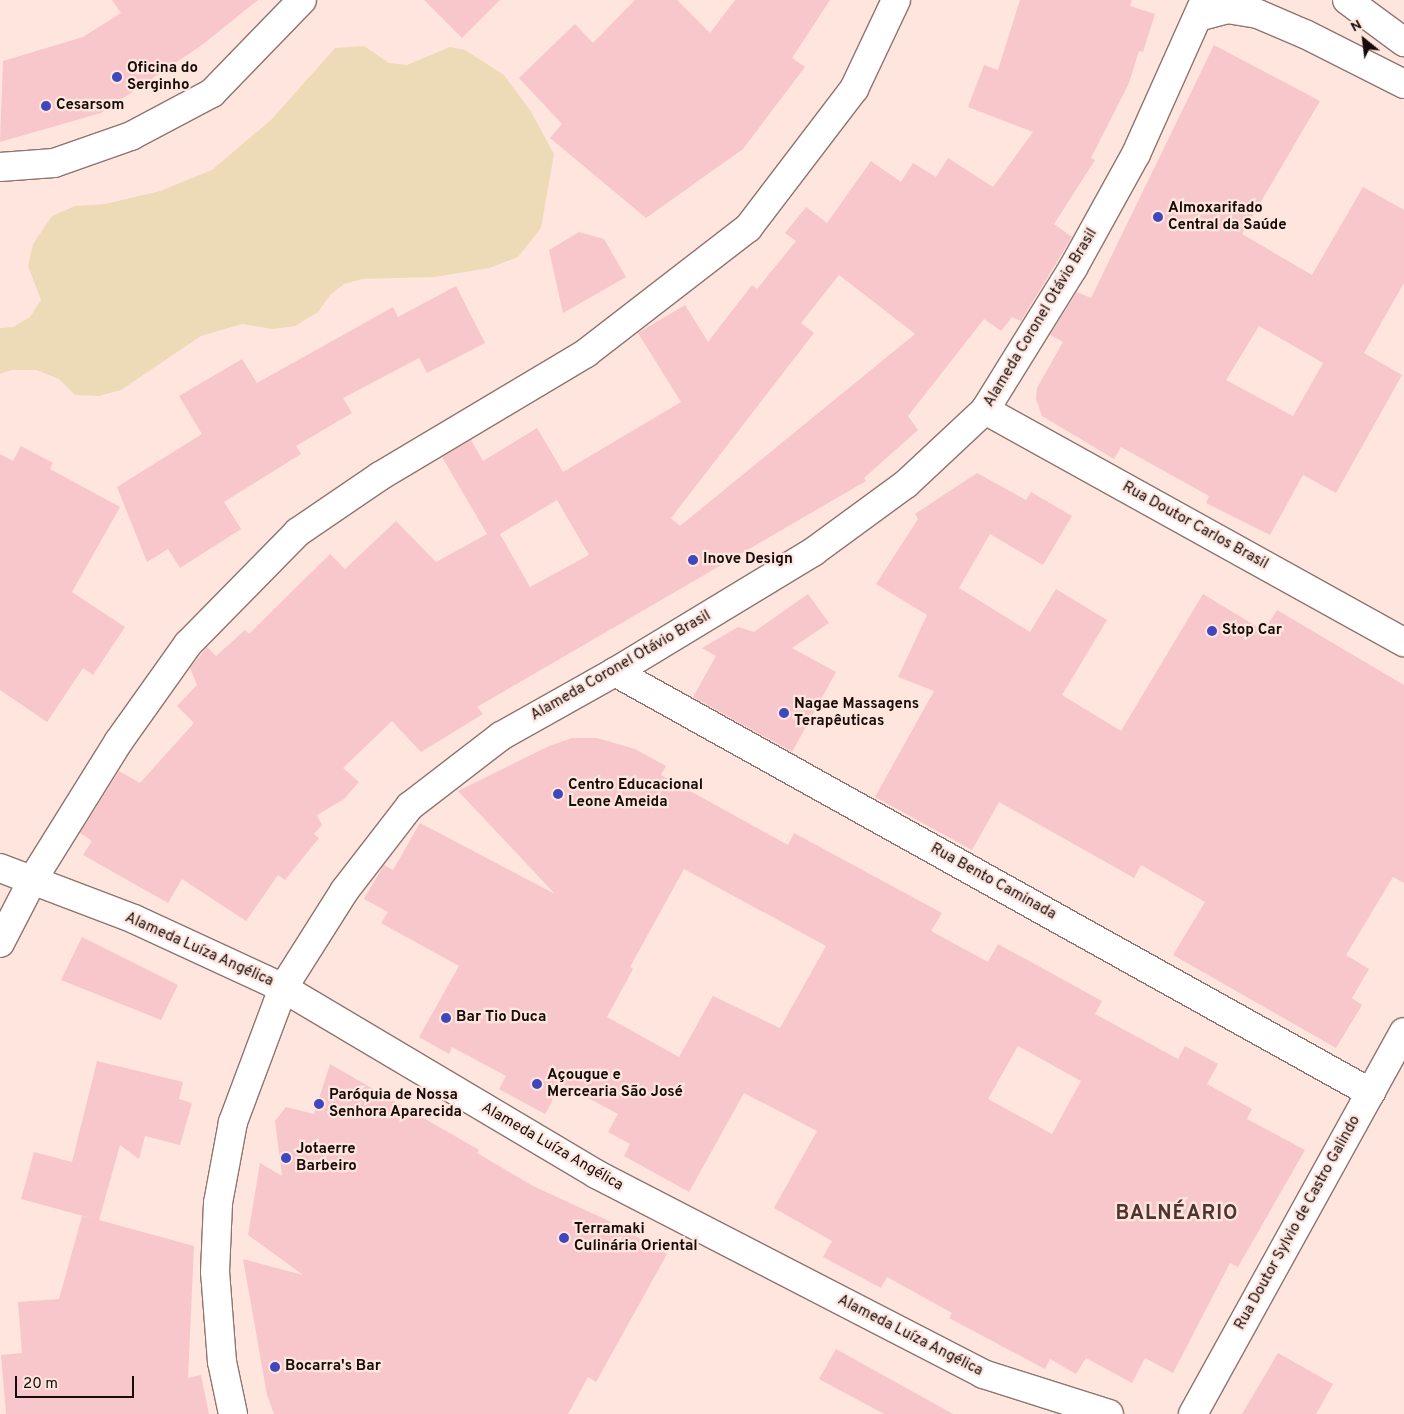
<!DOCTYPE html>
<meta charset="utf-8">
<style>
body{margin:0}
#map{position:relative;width:1404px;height:1414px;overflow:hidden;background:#fee5de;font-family:Overpass,sans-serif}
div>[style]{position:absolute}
.green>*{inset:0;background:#eddbb8}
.building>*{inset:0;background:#f8c7cb}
.roads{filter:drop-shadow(1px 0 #90746d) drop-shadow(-1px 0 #90746d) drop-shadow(0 1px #90746d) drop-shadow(0 -1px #90746d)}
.street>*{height:28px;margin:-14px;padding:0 14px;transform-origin:14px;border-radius:14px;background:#fff}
.secondary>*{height:28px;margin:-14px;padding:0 14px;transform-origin:14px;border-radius:14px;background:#fff}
.dots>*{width:14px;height:14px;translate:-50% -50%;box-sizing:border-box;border:2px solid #fee5de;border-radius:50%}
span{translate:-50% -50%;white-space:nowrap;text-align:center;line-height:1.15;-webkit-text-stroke:4.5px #fee5de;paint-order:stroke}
.poi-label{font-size:15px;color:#160c09;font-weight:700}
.left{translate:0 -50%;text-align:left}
.street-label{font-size:15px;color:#160c09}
.district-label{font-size:20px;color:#4d362f;font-weight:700;letter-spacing:1px}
.north{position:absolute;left:1339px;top:15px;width:50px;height:50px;-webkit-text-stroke:4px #fee5de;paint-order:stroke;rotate:331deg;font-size:14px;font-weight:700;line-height:20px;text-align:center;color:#160c09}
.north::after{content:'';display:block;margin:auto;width:18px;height:22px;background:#160c09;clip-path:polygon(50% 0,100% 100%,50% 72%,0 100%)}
.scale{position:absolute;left:15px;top:1376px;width:119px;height:22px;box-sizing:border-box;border:2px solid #160c09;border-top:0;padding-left:6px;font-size:15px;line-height:18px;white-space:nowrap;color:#160c09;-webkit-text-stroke:4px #fee5de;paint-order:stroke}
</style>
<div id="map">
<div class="green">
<i style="clip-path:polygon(364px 46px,389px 63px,407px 65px,450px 47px,465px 50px,504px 75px,530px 110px,554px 154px,541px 228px,518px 257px,489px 268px,435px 277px,362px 279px,344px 284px,330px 295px,318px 312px,295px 326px,273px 329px,242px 324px,201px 336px,121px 390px,99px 396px,75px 395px,59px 379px,36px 370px,11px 370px,0 374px,0 328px,13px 327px,30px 317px,41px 300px,28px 266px,33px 244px,52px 216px,75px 206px,105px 204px,160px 191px,212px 170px,272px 119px,335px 48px)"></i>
</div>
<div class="building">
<i style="clip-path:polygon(112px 0,258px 0,202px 45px,101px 113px,0 142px,3px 61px,83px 37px,121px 13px)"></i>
<i style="clip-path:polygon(424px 0,500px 0,462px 38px)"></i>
<i style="clip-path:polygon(635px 0,677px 0,710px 33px,735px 0,830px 0,792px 58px,805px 67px,743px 149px,646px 218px,550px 138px,562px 124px,519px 78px,575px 24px,593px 43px)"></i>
<i style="clip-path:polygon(evenodd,1020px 0,1132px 0,1130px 6px,1155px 14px,1143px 52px,1139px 51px,1129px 83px,1091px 158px,1095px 160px,1054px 224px,1072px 237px,1021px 321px,1012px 317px,1001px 331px,984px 319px,908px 416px,918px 430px,864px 478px,866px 481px,477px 707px,483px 714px,421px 752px,392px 721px,343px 768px,359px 782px,344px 799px,317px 815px,322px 825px,314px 834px,319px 838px,285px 880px,278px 875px,246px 921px,182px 879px,168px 903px,83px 855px,92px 841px,80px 833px,119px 771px,140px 783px,194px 723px,177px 706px,197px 685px,190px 668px,207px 647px,216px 656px,245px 630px,249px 634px,330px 554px,345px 569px,396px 521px,436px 562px,487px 534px,442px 457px,471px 440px,483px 461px,537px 428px,563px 472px,681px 402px,638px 333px,685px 305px,708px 342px,752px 285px,757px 289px,796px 241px,785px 233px,806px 207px,827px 223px,871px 161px,901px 182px,913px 163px,936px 177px,948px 158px,993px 187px,1033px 132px,968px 107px,984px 65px,998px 70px,1020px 0,839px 275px,915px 334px,680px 526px,671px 518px,814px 333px,801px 323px,839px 275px,1020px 0,557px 500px,589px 555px,530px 587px,500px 534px,557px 500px)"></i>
<i style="clip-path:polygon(evenodd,1214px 45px,1320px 101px,1242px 234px,1312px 275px,1363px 187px,1404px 210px,1404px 283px,1364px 353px,1402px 375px,1336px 493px,1303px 475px,1270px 535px,1206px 503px,1209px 496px,1121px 447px,1114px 459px,1042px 416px,1036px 399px,1037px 388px,1063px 342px,1050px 335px,1077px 292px,1091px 298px,1214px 45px,1259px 326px,1323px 363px,1293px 416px,1226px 380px,1259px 326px)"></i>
<i style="clip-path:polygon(579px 232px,604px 239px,626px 277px,563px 313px,549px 250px)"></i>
<i style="clip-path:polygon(456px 286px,485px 343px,427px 373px,419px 358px,343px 398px,352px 413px,296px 446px,301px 454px,224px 502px,241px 529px,180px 568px,168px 549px,147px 562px,117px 487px,202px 434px,179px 396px,242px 359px,257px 383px,393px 307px,398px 317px)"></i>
<i style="clip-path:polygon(21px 446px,53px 463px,50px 469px,120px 507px,72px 592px,125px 627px,93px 675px,83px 668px,47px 722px,0 690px,0 454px,13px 461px)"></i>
<i style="clip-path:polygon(977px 473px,1026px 500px,1031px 492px,1072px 516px,1043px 565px,990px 534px,959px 588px,1030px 632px,1056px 589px,1107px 620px,1062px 695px,1121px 731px,1203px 594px,1264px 631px,1277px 610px,1404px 685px,1404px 883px,1393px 877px,1346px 955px,1369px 969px,1352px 998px,1362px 1005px,1336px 1048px,1173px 955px,1205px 902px,1141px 865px,1134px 878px,999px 802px,972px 850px,875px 797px,934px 691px,898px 677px,927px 615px,876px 584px,918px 519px,915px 514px)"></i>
<i style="clip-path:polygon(808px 594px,829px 623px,792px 648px,836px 672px,792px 752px,693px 697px,716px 656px,702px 648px,738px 627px,754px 632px)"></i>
<i style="clip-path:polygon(evenodd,572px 738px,597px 738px,635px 749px,666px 766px,661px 775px,788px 845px,794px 833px,942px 913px,931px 931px,988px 962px,998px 944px,1102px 1001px,1095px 1014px,1178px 1059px,1185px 1046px,1218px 1064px,1207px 1084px,1252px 1109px,1247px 1119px,1305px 1150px,1238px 1267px,1230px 1263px,1173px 1373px,1145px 1358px,1132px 1383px,1086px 1358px,1076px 1374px,1050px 1359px,1045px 1369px,949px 1318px,952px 1313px,887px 1277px,881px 1288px,823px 1257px,832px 1241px,774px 1208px,817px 1131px,744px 1093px,689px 1192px,624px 1156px,630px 1144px,608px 1132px,618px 1114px,562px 1084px,545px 1114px,499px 1089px,506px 1076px,452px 1047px,449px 1054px,419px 1037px,459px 966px,381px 923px,388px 912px,364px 899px,384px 865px,393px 870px,420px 823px,555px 894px,458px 791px,549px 746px,572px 738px,684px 869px,826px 946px,780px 1028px,713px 996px,679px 1057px,607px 1017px,633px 969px,630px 967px,684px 869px,572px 738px,1018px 1046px,1081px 1081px,1052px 1134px,988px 1099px,1018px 1046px)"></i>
<i style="clip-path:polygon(82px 937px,178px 985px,161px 1020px,61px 980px)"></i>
<i style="clip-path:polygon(97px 1061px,183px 1082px,179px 1099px,192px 1103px,180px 1145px,145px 1136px,139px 1159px,120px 1145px,99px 1220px,194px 1246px,188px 1378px,201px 1375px,209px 1414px,6px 1414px,1px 1355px,22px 1353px,18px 1302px,59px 1299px,82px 1216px,98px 1220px,21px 1199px,34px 1152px,72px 1162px)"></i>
<i style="clip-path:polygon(330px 1064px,479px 1150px,477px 1153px,533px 1186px,609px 1221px,667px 1254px,596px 1382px,588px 1377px,568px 1414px,274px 1414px,267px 1395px,243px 1259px,303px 1275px,248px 1235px,260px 1163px,282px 1176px,275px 1121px,286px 1107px,314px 1114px)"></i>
<i style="clip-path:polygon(836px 1349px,953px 1414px,884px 1414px,819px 1379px)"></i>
<i style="clip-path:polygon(1278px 1353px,1333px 1384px,1316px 1414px,1242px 1414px)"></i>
</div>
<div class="roads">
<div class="street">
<i style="left:1347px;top:0;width:71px;rotate:36.4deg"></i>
<i style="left:1198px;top:17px;width:30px;rotate:-15deg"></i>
<i style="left:1227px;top:9px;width:31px;rotate:9deg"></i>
<i style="left:1258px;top:14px;width:51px;rotate:23.1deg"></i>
<i style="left:1305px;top:34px;width:111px;rotate:26.8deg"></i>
<i style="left:985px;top:410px;width:479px;rotate:29deg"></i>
<i style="left:615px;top:672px;width:865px;rotate:29.11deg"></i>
<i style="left:0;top:943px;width:72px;rotate:-62.7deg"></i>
<i style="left:33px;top:879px;width:163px;rotate:-58.1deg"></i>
<i style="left:119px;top:741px;width:119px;rotate:-54.6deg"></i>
<i style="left:188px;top:644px;width:157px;rotate:-45.5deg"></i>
<i style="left:298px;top:532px;width:99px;rotate:-34.3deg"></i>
<i style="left:380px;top:476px;width:240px;rotate:-30.8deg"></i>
<i style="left:586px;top:353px;width:205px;rotate:-37.7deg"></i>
<i style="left:748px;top:228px;width:175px;rotate:-52.7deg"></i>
<i style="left:854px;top:89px;width:98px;rotate:-64.7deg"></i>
<i style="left:283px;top:988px;width:116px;rotate:-57.7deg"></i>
<i style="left:345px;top:890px;width:106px;rotate:-52.3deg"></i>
<i style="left:410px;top:806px;width:115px;rotate:-37.6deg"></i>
<i style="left:501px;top:736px;width:131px;rotate:-29.3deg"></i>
<i style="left:615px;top:672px;width:232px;rotate:-31.2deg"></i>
<i style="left:813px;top:552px;width:115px;rotate:-36.2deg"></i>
<i style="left:906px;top:484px;width:108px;rotate:-43.1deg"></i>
<i style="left:985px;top:410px;width:167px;rotate:-58.2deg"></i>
<i style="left:1073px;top:268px;width:130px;rotate:-61.1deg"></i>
<i style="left:1136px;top:154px;width:169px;rotate:-65.9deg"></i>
<i style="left:1193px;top:1414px;width:436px;rotate:-61.1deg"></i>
</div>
<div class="secondary">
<i style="left:0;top:167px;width:54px;rotate:-4.2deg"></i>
<i style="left:54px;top:163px;width:82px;rotate:-19.3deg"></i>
<i style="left:131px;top:136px;width:92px;rotate:-28deg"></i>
<i style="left:212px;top:93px;width:129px;rotate:-45.9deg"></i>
<i style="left:0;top:868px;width:143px;rotate:20.8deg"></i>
<i style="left:134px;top:919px;width:164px;rotate:24.8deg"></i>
<i style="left:283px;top:988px;width:364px;rotate:30.7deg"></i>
<i style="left:596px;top:1174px;width:436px;rotate:27.3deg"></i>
<i style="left:983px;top:1374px;width:132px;rotate:17.6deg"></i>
<i style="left:233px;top:1414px;width:53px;rotate:-101.9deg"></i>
<i style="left:222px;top:1362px;width:90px;rotate:-94.4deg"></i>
<i style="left:215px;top:1272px;width:69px;rotate:-87.5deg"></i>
<i style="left:218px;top:1203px;width:82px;rotate:-79.5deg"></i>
<i style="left:233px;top:1122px;width:143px;rotate:-69.5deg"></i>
</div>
</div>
<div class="dots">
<i style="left:117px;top:77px;background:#4047bc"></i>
<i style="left:46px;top:106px;background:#4047bc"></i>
<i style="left:1158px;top:217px;background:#4047bc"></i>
<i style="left:693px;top:560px;background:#4047bc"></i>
<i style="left:1212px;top:631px;background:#4047bc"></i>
<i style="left:784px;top:713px;background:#4047bc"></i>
<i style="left:558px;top:794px;background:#4047bc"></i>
<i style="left:446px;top:1018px;background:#4047bc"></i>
<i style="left:537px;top:1084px;background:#4047bc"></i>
<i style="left:319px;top:1104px;background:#4047bc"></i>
<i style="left:286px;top:1158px;background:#4047bc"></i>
<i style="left:564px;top:1238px;background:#4047bc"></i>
<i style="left:275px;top:1367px;background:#4047bc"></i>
</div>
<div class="poi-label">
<span class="left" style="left:127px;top:77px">Oficina do<br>Serginho</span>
<span class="left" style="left:56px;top:106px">Cesarsom</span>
<span class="left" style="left:1168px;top:217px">Almoxarifado<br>Central da Saúde</span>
<span class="left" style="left:703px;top:560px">Inove Design</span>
<span class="left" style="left:1222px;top:631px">Stop Car</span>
<span class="left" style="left:794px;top:713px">Nagae Massagens<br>Terapêuticas</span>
<span class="left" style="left:568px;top:794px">Centro Educacional<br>Leone Ameida</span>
<span class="left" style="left:456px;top:1018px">Bar Tio Duca</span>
<span class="left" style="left:547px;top:1084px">Açougue e<br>Mercearia São José</span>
<span class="left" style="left:329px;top:1104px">Paróquia de Nossa<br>Senhora Aparecida</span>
<span class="left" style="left:296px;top:1158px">Jotaerre<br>Barbeiro</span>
<span class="left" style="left:574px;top:1238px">Terramaki<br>Culinária Oriental</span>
<span class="left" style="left:285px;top:1367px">Bocarra's Bar</span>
</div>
<div class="street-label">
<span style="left:1041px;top:318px;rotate:-59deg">Alameda Coronel Otávio Brasil</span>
<span style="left:1195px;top:526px;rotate:29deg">Rua Doutor Carlos Brasil</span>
<span style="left:621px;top:666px;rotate:-30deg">Alameda Coronel Otávio Brasil</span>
<span style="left:993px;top:882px;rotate:29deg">Rua Bento Caminada</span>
<span style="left:199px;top:950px;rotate:24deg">Alameda Luíza Angélica</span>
<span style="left:552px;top:1147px;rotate:30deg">Alameda Luíza Angélica</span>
<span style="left:1298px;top:1223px;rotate:-61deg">Rua Doutor Sylvio de Castro Galindo</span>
<span style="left:910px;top:1336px;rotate:27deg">Alameda Luíza Angélica</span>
</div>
<div class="district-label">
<span style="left:1177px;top:1214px">BALNÉARIO</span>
</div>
<div class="north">N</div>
<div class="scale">20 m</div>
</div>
